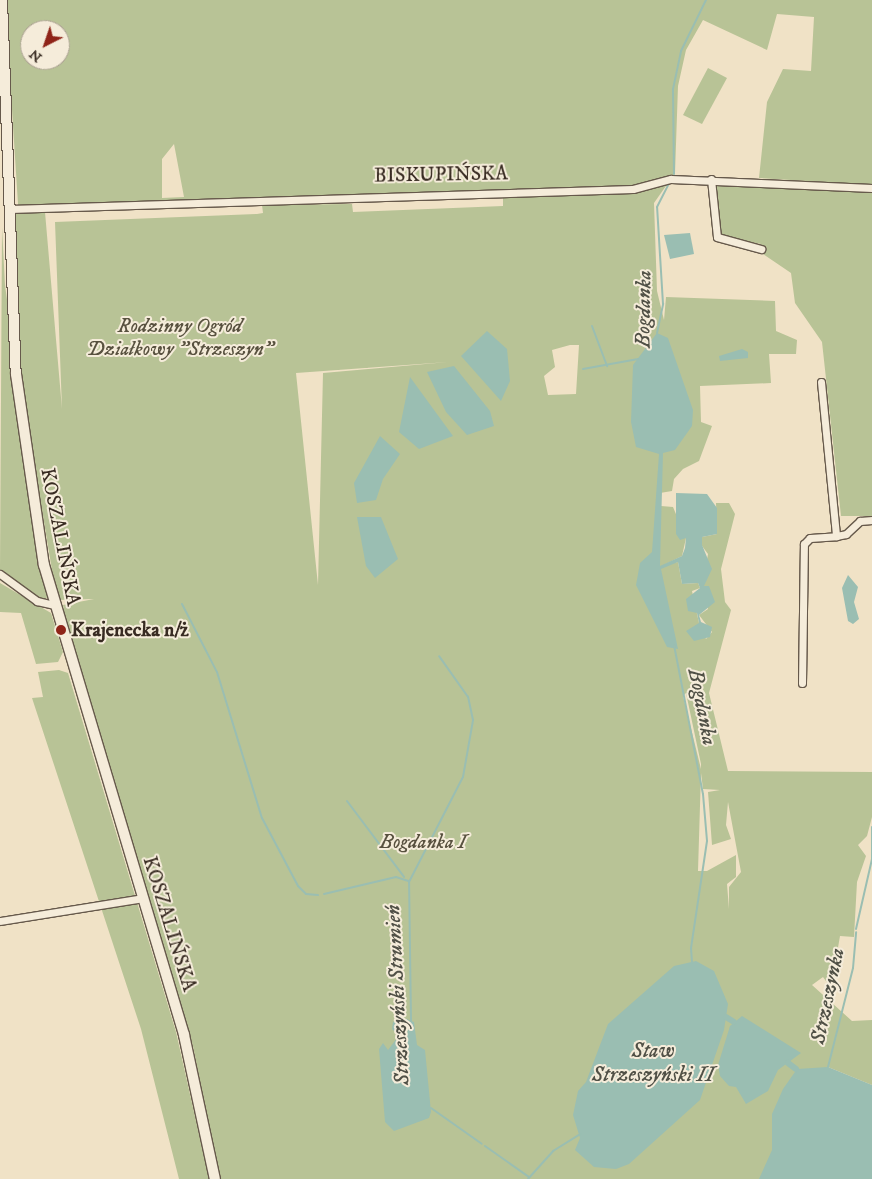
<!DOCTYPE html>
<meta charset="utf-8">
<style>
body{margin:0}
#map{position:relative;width:872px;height:1179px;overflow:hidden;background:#f0e2c6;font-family:"IM FELL DW Pica",serif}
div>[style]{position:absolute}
.green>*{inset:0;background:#b8c396}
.water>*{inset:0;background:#9abeb2}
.stream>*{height:2px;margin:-1px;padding:0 1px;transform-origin:1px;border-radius:1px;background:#9abeb2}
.canal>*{height:6px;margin:-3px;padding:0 3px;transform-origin:3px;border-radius:3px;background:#9abeb2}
.roads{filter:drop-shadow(1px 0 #66594b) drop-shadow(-1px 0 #66594b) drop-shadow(0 1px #66594b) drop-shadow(0 -1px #66594b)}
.street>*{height:7px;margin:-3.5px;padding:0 3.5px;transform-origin:3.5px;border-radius:3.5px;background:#f5ecda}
.secondary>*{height:10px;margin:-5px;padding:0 5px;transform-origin:5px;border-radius:5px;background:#f5ecda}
.dots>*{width:14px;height:14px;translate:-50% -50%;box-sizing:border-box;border:2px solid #f5ecda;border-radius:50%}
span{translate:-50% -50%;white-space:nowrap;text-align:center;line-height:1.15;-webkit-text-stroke:4px #f5ecda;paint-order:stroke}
.street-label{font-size:20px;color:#382b22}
.park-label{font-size:20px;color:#58513f;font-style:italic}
.poi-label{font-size:20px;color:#382b22;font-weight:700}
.left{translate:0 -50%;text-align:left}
.water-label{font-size:21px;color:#505046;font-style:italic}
.north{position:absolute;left:20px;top:20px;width:50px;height:50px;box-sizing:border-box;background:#f5ecda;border:1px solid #a99f90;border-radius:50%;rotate:221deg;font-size:14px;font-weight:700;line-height:20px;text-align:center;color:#382b22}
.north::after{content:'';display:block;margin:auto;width:18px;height:22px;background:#8f2418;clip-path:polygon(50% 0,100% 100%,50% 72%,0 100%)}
</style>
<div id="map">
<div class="green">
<i style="clip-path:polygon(evenodd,5px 0,872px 0,872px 185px,759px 178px,767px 102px,783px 69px,811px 71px,814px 17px,777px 14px,767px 50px,703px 20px,686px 50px,678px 86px,675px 173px,654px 203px,657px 291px,664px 320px,666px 297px,775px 301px,776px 331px,797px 340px,796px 354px,769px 354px,771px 383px,700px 386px,701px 422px,712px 426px,699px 461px,683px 469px,674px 479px,672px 491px,660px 493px,661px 506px,673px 507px,686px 538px,682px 556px,664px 565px,678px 562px,682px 584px,698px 583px,700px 588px,692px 591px,699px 623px,706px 639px,712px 632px,699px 615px,708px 609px,703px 582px,708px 554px,702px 546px,702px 537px,717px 534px,716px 503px,729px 503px,735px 514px,721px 569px,725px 602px,731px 610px,709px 693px,728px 771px,872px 772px,872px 817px,867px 836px,858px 845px,866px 856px,857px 882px,854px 937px,840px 936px,831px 988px,823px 977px,812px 985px,852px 1021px,872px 1020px,872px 1085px,828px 1067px,872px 1179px,219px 1179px,193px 1046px,59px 610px,64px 610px,63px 605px,94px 599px,57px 600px,19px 372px,14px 212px,18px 212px,18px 204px,5px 0,30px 30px,60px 30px,60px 60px,30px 60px,30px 30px,5px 0,174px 144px,184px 197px,162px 198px,162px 159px,174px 144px,5px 0,503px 197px,503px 206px,353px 212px,352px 204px,262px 205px,263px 213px,257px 214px,55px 222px,62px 409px,45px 212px,314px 200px,503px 197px,5px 0,570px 345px,579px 345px,576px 394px,548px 395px,544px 376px,555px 367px,552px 350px,570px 345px,5px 0,448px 362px,323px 373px,318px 585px,296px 373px,448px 362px,5px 0,686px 693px,701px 764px,701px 769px,683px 696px,686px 693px,5px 0,701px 773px,703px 789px,720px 790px,708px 792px,712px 845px,731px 839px,726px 825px,728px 802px,741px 872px,729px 887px,729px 909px,727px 884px,736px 877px,736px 855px,707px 871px,698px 871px,701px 773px)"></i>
<i style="clip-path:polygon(708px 68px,727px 78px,702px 124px,683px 115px)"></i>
<i style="clip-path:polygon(716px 183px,872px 190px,872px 516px,841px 516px,822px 342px,795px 303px,791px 273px,763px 254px,761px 244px,719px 236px)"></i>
<i style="clip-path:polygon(2px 227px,5px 285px,48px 596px,44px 601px,0 571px)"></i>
<i style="clip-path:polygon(0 583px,51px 613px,63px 652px,58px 662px,36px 664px,21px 613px,0 612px)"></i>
<i style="clip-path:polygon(59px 670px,68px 673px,176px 1032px,209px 1179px,179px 1179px,141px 1029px,32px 698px,43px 697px,38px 672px)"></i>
</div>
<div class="water">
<i style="clip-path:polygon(690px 233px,694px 254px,670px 259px,664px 235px)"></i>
<i style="clip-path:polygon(487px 331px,507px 349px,510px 381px,501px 401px,461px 356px)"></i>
<i style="clip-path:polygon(657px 333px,668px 338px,693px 410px,692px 426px,675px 450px,663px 453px,660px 566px,682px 556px,685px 548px,686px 538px,680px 540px,676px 534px,676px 493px,707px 494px,717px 508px,717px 534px,702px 537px,702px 545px,712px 569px,704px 586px,709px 586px,715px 602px,699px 615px,701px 622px,712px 627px,710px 637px,694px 641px,686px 631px,699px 623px,697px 613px,688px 611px,686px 599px,700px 588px,698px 583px,682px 584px,678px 562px,661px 569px,678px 649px,667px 647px,636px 585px,640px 563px,652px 552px,659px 454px,636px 447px,631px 422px,633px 365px)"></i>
<i style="clip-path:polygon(742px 349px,748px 352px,748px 358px,720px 361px,719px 356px)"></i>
<i style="clip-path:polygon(454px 366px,490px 411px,494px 426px,467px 435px,446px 412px,427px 372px)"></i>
<i style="clip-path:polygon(410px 377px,453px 436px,419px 449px,399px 432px)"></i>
<i style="clip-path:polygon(380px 436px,400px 454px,383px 479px,376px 500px,357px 503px,354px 483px)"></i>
<i style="clip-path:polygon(357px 517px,381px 517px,398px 559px,375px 578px,366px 566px)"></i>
<i style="clip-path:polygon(848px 575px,858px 587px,854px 602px,859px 619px,853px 624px,848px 621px,842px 588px)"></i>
<i style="clip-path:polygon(696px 961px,714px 971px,728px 1004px,724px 1030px,700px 1100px,629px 1164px,616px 1169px,594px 1167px,575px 1150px,580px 1138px,573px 1115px,578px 1091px,586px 1082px,608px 1024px,674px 966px)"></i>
<i style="clip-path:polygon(742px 1016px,801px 1053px,778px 1070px,768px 1091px,746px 1104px,736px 1087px,729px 1086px,720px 1076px,718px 1065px,730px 1026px)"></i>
<i style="clip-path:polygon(404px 1018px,414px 1022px,417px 1045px,425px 1050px,431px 1112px,429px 1118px,394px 1131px,385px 1122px,379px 1049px,383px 1043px,388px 1050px,397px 1038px,406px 1040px,408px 1028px,395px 1032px,392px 1029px,393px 1022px)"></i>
<i style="clip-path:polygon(828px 1067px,872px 1085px,872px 1179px,759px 1179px,772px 1150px,772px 1114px,783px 1089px,797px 1069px)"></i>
</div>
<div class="stream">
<i style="left:674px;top:174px;width:85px;rotate:-90.7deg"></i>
<i style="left:673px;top:89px;width:39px;rotate:-78deg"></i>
<i style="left:681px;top:51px;width:57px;rotate:-63.9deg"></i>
<i style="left:592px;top:326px;width:43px;rotate:69.4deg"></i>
<i style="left:657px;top:333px;width:30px;rotate:-78deg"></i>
<i style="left:663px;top:304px;width:97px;rotate:-93.5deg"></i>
<i style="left:657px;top:207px;width:29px;rotate:-63deg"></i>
<i style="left:583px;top:369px;width:56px;rotate:-10.3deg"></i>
<i style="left:182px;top:604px;width:76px;rotate:62.8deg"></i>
<i style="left:217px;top:672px;width:153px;rotate:72.9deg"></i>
<i style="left:262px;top:818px;width:77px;rotate:62.1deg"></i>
<i style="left:298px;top:886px;width:11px;rotate:45deg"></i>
<i style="left:306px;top:894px;width:12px;rotate:5deg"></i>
<i style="left:674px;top:645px;width:152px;rotate:79deg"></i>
<i style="left:703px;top:794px;width:47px;rotate:85.1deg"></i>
<i style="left:707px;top:841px;width:108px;rotate:98.5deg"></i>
<i style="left:691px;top:948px;width:15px;rotate:86deg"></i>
<i style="left:347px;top:801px;width:95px;rotate:53.1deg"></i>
<i style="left:324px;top:894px;width:74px;rotate:-13.3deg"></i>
<i style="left:396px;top:877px;width:13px;rotate:18deg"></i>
<i style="left:856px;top:929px;width:72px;rotate:-77.1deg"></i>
<i style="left:872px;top:859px;width:32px;rotate:-90deg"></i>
<i style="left:411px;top:1021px;width:139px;rotate:-90.8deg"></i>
<i style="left:409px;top:882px;width:118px;rotate:-62.8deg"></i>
<i style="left:463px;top:777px;width:58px;rotate:-80deg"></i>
<i style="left:473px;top:720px;width:24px;rotate:-102deg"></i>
<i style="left:468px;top:697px;width:50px;rotate:-125.3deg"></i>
<i style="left:828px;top:1067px;width:102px;rotate:-75.8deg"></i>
<i style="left:853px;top:968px;width:36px;rotate:-85deg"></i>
<i style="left:431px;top:1108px;width:62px;rotate:35.2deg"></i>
<i style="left:485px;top:1146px;width:54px;rotate:35.2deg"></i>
<i style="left:528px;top:1179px;width:38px;rotate:-48deg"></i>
<i style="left:553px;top:1151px;width:32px;rotate:-32deg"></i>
</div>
<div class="canal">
<i style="left:726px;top:1017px;width:9px;rotate:32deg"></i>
<i style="left:788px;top:1063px;width:10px;rotate:37deg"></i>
</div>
<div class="roads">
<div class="street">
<i style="left:711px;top:179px;width:58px;rotate:84.1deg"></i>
<i style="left:717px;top:237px;width:46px;rotate:15.3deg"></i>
<i style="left:10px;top:209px;width:623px;rotate:-1.84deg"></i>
<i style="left:633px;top:189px;width:39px;rotate:-15deg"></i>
<i style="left:671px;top:179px;width:201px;rotate:2.6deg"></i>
<i style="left:821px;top:382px;width:155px;rotate:84.4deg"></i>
<i style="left:836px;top:536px;width:10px;rotate:-11deg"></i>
<i style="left:846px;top:534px;width:19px;rotate:-43deg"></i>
<i style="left:860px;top:521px;width:12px;rotate:-5deg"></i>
<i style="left:0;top:574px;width:46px;rotate:36.1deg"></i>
<i style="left:37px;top:601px;width:17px;rotate:13deg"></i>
<i style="left:802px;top:683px;width:139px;rotate:-89.2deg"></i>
<i style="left:804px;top:544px;width:8px;rotate:-45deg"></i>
<i style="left:810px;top:538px;width:26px;rotate:-4deg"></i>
<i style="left:0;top:921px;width:145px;rotate:-9.1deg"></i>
</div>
<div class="secondary">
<i style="left:2px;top:0;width:374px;rotate:87.9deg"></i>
<i style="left:16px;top:374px;width:193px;rotate:81.7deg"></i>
<i style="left:44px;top:565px;width:490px;rotate:73.4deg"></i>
<i style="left:184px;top:1035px;width:147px;rotate:77.9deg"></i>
</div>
</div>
<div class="dots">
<i style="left:61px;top:630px;background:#8f2418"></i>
</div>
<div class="street-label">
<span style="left:441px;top:175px;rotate:-1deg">BISKUPIŃSKA</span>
<span style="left:60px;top:537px;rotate:79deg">KOSZALIŃSKA</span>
<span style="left:169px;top:924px;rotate:73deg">KOSZALIŃSKA</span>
</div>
<div class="park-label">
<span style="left:180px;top:338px">Rodzinny Ogród<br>Działkowy "Strzeszyn"</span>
<span style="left:423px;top:842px">Bogdanka I</span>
</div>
<div class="poi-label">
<span class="left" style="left:71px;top:630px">Krajenecka n/ż</span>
</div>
<div class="water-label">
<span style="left:644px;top:309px;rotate:-89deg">Bogdanka</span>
<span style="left:702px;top:707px;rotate:79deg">Bogdanka</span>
<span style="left:398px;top:995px;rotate:-93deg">Strzeszyński Strumień</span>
<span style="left:828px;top:996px;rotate:-78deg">Strzeszynka</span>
<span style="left:653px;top:1063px">Staw<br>Strzeszyński II</span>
</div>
<div class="north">N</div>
</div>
